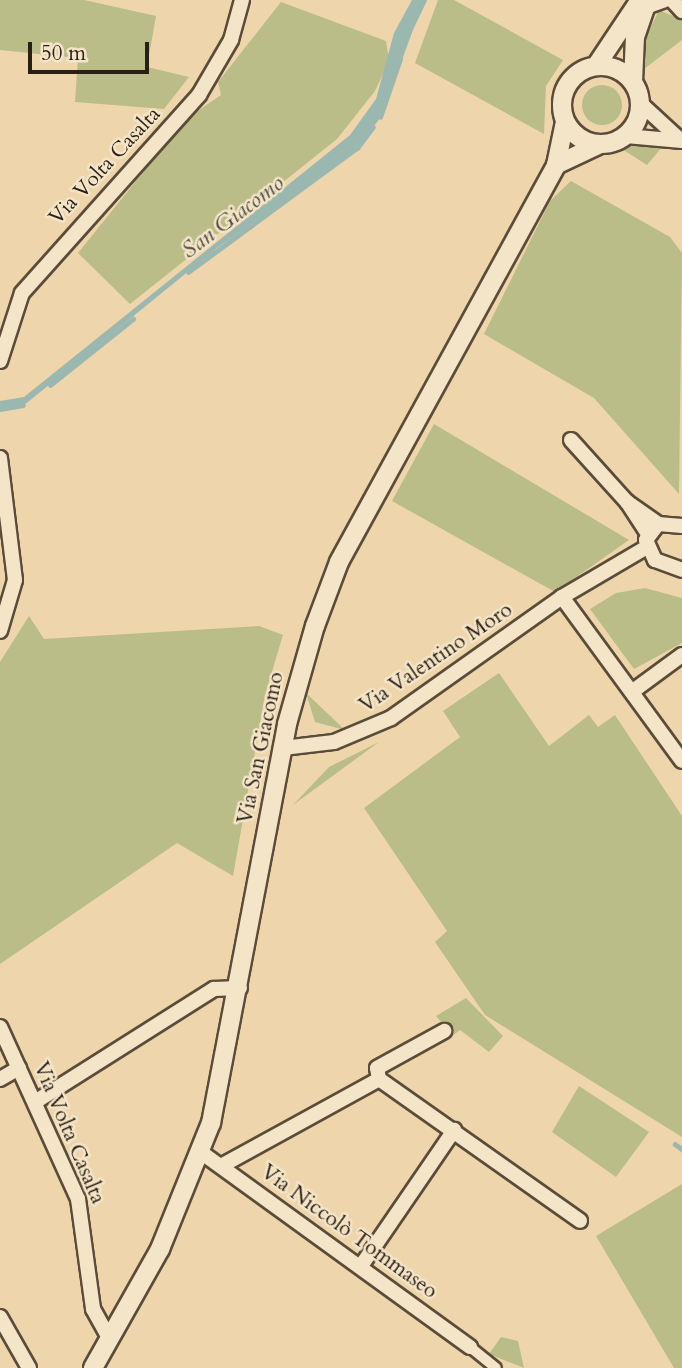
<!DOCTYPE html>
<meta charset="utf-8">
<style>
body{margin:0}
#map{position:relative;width:682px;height:1368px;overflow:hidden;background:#eed5ab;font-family:Cardo,serif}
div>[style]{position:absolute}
.green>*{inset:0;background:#babd88}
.round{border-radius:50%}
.water>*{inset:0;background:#9bb8b0}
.stream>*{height:4.5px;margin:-2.25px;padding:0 2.25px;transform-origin:2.25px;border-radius:2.25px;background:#9bb8b0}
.roads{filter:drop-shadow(2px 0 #5b4c3a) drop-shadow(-2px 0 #5b4c3a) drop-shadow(0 2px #5b4c3a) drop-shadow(0 -2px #5b4c3a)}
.pedestrian>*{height:10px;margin:-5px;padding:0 5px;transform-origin:5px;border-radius:5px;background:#f4e4c8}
.minor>*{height:14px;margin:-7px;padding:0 7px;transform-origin:7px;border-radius:7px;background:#f4e4c8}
.tertiary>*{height:18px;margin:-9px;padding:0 9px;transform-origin:9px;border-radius:9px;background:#f4e4c8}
.tertiary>.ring{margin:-9px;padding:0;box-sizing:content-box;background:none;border:18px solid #f4e4c8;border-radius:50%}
span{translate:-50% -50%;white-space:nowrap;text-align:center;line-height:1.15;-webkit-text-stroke:5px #f4e4c8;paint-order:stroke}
.street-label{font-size:21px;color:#2a1f14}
.water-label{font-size:23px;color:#4c4d43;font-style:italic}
.scale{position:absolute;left:28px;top:42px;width:121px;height:32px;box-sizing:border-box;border:4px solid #2a1f14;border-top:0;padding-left:9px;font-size:21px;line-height:24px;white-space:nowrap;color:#2a1f14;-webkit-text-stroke:5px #f4e4c8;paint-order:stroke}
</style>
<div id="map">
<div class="green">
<i style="clip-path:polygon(0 0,84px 0,156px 16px,147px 67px,189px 77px,164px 109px,75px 102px,78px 58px,0 50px)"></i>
<i style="clip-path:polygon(438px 0,454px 0,563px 60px,546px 86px,544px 134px,415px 63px)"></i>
<i style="clip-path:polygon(281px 2px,386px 41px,389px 61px,375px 91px,337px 139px,130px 304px,78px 253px,186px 119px,221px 95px,218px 82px)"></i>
<i style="clip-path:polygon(659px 10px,682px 20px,682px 40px,644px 69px,641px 48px)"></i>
<i class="round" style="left:582px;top:85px;width:40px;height:40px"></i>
<i style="clip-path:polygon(641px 143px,662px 147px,647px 165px,622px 149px)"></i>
<i style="clip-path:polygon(571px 181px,670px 237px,682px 253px,679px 494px,594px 398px,484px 334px,550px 201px)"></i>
<i style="clip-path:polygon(434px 424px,629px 540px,555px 592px,392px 501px)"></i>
<i style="clip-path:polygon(645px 588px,682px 598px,682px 643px,634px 669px,590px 609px,616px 593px)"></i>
<i style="clip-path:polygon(29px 616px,44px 639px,259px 626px,283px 635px,265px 695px,233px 876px,177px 843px,0 964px,0 662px)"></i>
<i style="clip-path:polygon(499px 673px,549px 746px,589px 715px,598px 727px,615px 715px,682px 816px,682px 1137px,485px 1015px,435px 942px,447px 931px,364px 808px,460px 737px,443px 711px)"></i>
<i style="clip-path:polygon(306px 693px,345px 730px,315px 722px)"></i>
<i style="clip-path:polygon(379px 742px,293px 805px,329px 767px)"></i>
<i style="clip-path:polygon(466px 998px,503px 1036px,489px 1052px,460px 1030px,453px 1035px,436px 1016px)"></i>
<i style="clip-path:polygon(579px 1086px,649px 1132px,616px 1177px,552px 1132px)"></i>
<i style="clip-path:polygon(682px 1184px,682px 1368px,674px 1368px,596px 1236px)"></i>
<i style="clip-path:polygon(501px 1337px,518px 1341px,524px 1368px,489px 1354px)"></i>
</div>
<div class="water">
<i style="clip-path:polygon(412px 0,424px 0,381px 117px,357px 148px,217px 248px,23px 406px,0 409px,0 401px,24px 397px,350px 135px,376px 99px,394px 33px)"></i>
</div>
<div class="stream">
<i style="left:406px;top:37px;width:41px;rotate:-64.1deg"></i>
<i style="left:380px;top:117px;width:61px;rotate:-71deg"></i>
<i style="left:188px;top:272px;width:210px;rotate:-36.3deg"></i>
<i style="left:357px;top:148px;width:26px;rotate:-53deg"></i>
<i style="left:50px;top:385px;width:106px;rotate:-38.5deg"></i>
<i style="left:0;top:409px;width:23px;rotate:-10deg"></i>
<i style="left:675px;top:1144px;width:9px;rotate:36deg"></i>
</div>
<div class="roads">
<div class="pedestrian">
<i style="left:470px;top:1347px;width:33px;rotate:39deg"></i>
</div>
<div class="minor">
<i style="left:672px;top:0;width:15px;rotate:48deg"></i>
<i style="left:646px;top:7px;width:20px;rotate:-20deg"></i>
<i style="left:640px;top:103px;width:52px;rotate:42.6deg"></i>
<i style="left:626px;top:136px;width:56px;rotate:5.1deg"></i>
<i style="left:0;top:361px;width:71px;rotate:-72.1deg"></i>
<i style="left:22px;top:293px;width:266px;rotate:-48.2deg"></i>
<i style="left:199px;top:95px;width:64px;rotate:-59.8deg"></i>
<i style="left:231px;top:40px;width:41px;rotate:-74.6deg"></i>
<i style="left:571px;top:440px;width:84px;rotate:47.9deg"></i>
<i style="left:0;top:458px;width:123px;rotate:83deg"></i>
<i style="left:15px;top:580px;width:53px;rotate:106.4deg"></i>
<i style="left:682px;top:526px;width:24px;rotate:-175deg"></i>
<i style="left:658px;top:524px;width:20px;rotate:127deg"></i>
<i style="left:646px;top:540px;width:22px;rotate:66deg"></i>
<i style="left:655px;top:560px;width:29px;rotate:20deg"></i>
<i style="left:648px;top:534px;width:38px;rotate:-123deg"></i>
<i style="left:627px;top:502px;width:38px;rotate:35deg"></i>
<i style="left:562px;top:597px;width:203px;rotate:53.8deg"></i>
<i style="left:633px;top:691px;width:61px;rotate:-36.3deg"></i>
<i style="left:283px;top:748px;width:51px;rotate:-6.7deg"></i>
<i style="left:334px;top:742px;width:62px;rotate:-22.8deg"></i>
<i style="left:391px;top:718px;width:209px;rotate:-35.3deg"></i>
<i style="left:562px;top:597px;width:99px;rotate:-30.5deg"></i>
<i style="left:0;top:1027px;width:189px;rotate:65.6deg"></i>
<i style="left:78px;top:1199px;width:111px;rotate:82.2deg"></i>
<i style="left:93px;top:1309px;width:33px;rotate:61deg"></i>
<i style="left:0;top:1079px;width:22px;rotate:-30deg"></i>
<i style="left:379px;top:1079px;width:11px;rotate:-100deg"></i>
<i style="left:377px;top:1068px;width:77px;rotate:-28.9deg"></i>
<i style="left:35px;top:1102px;width:212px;rotate:-32.3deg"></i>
<i style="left:214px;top:989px;width:26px;rotate:-2deg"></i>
<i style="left:202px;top:1153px;width:331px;rotate:35.9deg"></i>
<i style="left:221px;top:1166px;width:180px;rotate:-28.8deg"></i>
<i style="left:379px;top:1079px;width:246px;rotate:35.2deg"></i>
<i style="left:361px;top:1266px;width:165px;rotate:-55.6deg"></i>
<i style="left:0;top:1317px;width:59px;rotate:60.4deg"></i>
</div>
<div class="tertiary">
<i class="ring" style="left:562px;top:66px;width:60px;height:60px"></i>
<i style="left:596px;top:66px;width:79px;rotate:-56.3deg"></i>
<i style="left:633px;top:82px;width:45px;rotate:-87.5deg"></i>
<i style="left:635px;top:37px;width:39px;rotate:-71deg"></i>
<i style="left:556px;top:165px;width:47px;rotate:-25.5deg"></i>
<i style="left:93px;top:1368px;width:137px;rotate:-60.6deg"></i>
<i style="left:160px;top:1249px;width:136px;rotate:-68deg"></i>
<i style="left:211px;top:1123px;width:406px;rotate:-79.2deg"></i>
<i style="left:287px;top:724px;width:102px;rotate:-74.1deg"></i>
<i style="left:315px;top:626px;width:68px;rotate:-69.4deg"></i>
<i style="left:339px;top:562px;width:452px;rotate:-61.3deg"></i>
<i style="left:556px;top:165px;width:44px;rotate:-78.2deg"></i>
</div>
</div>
<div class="street-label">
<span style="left:105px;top:166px;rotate:-47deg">Via Volta Casalta</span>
<span style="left:436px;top:658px;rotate:-34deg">Via Valentino Moro</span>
<span style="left:261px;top:748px;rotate:-78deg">Via San Giacomo</span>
<span style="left:69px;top:1133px;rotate:67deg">Via Volta Casalta</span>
<span style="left:349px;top:1232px;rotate:36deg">Via Niccolò Tommaseo</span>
</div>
<div class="water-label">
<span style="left:233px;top:217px;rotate:-37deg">San Giacomo</span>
</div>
<div class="scale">50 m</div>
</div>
